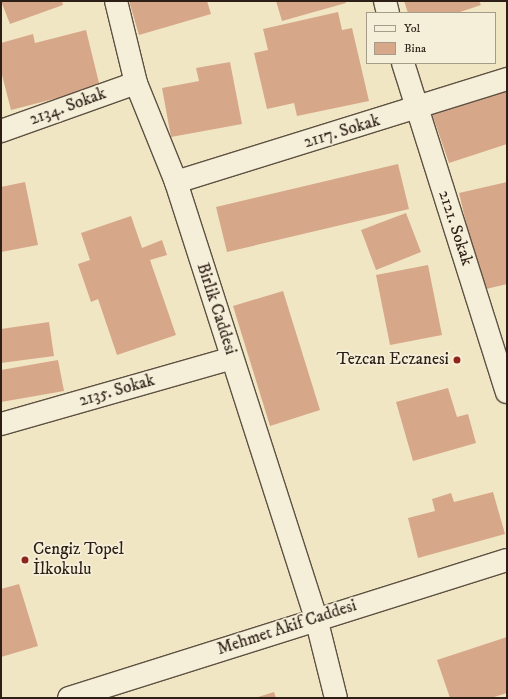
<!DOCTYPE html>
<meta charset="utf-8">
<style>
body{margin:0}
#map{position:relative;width:508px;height:699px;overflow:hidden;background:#f0e6c4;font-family:"IM FELL DW Pica",serif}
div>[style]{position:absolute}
.building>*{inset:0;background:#d7a789}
.roads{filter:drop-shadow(1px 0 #5e5142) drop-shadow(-1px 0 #5e5142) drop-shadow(0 1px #5e5142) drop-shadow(0 -1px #5e5142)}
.minor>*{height:22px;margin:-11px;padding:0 11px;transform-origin:11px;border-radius:11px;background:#f5efd9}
.dots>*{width:11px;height:11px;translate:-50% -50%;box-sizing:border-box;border:2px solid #f5efd9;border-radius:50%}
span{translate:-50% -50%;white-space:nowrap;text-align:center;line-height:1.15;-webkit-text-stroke:3.5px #f5efd9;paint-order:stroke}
.street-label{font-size:17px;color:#2e1f16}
.poi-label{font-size:17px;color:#2e1f16}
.right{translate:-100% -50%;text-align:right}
.left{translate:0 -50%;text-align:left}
.frame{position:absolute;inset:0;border:2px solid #2e1f16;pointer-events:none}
.legend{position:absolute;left:366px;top:12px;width:130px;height:52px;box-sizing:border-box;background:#f5efd9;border:1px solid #a59c8b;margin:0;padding:5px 7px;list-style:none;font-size:12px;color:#2e1f16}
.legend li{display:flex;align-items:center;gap:8px;height:20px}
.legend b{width:20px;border:1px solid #a59c8b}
</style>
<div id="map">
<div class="building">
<i style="clip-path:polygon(1px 1px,62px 1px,63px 5px,10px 24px)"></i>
<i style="clip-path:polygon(129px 1px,207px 1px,211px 14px,139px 35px)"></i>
<i style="clip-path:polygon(276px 1px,345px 1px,346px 3px,282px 21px)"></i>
<i style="clip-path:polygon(404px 1px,479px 1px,481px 5px,457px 13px,408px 13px)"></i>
<i style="clip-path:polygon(338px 12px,342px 30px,352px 28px,369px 101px,297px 116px,294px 103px,267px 109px,254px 53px,268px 50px,263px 29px)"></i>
<i style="clip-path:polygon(86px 30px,100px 87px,11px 110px,1px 71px,1px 43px,33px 34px,35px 43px)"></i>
<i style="clip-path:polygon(230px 62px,242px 124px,171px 137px,162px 88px,199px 81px,196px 68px)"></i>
<i style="clip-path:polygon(507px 89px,507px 144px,449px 163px,432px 114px)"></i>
<i style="clip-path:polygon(398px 164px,409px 209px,227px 252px,216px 207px)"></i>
<i style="clip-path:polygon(25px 182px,38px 245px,1px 252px,1px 187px)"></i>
<i style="clip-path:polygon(507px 182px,507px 284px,482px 290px,459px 193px)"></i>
<i style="clip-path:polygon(406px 213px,421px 252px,376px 270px,361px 230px)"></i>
<i style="clip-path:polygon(131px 216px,142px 248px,162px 240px,167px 255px,150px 260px,176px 335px,117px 355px,98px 299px,91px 302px,78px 264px,90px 260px,81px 233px)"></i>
<i style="clip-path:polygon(428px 265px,442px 335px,390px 345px,376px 275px)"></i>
<i style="clip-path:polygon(283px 291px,320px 410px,270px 426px,233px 306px)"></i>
<i style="clip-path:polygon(49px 322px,54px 356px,1px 363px,1px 329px)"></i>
<i style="clip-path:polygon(58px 360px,64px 391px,1px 402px,1px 370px)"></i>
<i style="clip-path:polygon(448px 388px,457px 417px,468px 414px,476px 443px,413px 461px,396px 402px)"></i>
<i style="clip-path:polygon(493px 492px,505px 534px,418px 558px,408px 518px,435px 511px,432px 499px,451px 493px,454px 502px)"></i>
<i style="clip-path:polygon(19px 584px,38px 646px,1px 657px,1px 589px)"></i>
<i style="clip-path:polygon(507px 637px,507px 693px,491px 698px,450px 698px,437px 660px)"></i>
<i style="clip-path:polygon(274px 692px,276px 698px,255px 698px)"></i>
</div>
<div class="roads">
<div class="minor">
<i style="left:116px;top:1px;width:84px;rotate:76.3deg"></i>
<i style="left:136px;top:83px;width:107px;rotate:68deg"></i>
<i style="left:176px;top:182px;width:458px;rotate:72.2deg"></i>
<i style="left:316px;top:618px;width:82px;rotate:76deg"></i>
<i style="left:385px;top:1px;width:12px;rotate:76deg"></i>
<i style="left:403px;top:63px;width:345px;rotate:72.5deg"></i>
<i style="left:1px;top:131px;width:143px;rotate:-19.6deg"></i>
<i style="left:176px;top:182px;width:347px;rotate:-17.3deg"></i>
<i style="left:1px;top:424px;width:240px;rotate:-15.9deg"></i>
<i style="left:69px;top:698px;width:459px;rotate:-17.5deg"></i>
</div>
</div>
<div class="dots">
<i style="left:457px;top:360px;background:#8f2418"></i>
<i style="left:25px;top:560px;background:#8f2418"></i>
</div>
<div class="street-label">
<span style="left:68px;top:107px;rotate:-20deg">2134. Sokak</span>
<span style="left:342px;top:132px;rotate:-17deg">2117. Sokak</span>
<span style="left:455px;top:228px;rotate:72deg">2121. Sokak</span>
<span style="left:216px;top:309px;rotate:72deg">Birlik Caddesi</span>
<span style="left:117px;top:391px;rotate:-16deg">2135. Sokak</span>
<span style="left:287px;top:628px;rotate:-18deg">Mehmet Akif Caddesi</span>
</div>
<div class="poi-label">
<span class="right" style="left:449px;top:360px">Tezcan Eczanesi</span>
<span class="left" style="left:33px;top:560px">Cengiz Topel<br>İlkokulu</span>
</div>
<div class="frame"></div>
<ul class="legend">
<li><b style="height:5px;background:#f5efd9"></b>Yol</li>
<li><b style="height:11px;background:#d7a789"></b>Bina</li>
</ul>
</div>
